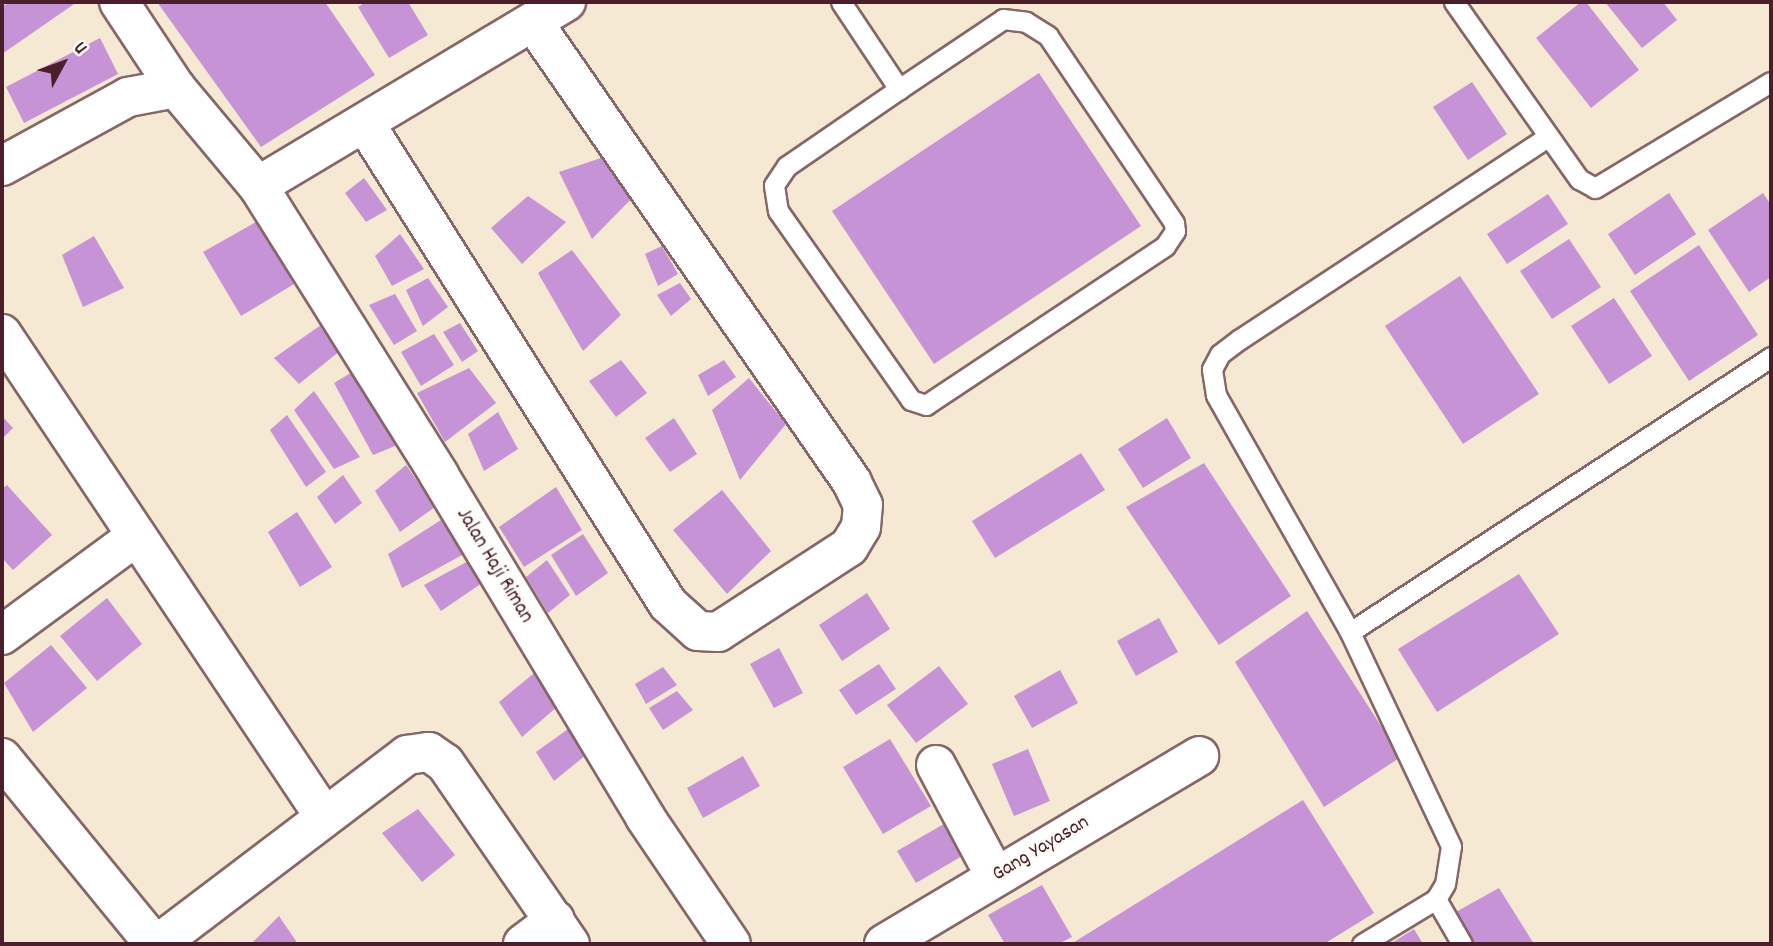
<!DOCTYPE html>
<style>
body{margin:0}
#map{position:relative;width:1773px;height:946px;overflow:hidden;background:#f5e9d3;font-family:Dekko,sans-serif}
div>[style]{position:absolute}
.building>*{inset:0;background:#c593d6}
.roads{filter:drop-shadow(2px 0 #866666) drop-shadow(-2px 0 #866666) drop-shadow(0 2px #866666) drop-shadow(0 -2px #866666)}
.lane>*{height:19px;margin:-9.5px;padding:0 9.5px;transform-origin:9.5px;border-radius:9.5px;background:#fff}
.street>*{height:38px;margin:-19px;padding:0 19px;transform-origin:19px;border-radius:19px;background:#fff}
span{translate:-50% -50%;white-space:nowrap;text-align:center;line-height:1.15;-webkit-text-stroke:6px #fdfcf7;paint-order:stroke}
.street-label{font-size:21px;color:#4a1f2b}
.frame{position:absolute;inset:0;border:4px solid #4a1f2b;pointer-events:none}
.north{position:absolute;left:28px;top:28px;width:70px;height:70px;-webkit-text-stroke:5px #fdfcf7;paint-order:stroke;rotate:49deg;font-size:19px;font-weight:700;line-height:28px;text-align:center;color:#4a1f2b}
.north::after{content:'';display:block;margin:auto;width:24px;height:32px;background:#4a1f2b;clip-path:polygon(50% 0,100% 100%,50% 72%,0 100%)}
</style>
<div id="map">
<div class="building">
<i style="clip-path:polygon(9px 2px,77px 2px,2px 54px,2px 7px)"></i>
<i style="clip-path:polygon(157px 2px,325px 2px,375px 75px,261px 147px)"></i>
<i style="clip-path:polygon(366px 2px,408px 2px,428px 35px,389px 58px,358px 7px)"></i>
<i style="clip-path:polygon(1581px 2px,1586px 2px,1639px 70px,1591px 108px,1536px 38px)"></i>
<i style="clip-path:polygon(1605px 2px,1663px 2px,1677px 20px,1642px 48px)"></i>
<i style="clip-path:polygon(100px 38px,118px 74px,24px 123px,6px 87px)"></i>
<i style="clip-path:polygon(1039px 73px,1141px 226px,934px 364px,832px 211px)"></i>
<i style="clip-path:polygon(1472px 82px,1507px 134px,1468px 160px,1433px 107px)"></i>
<i style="clip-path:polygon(610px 155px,637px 193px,592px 239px,559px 172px)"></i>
<i style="clip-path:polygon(364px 178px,387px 210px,366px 222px,345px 193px)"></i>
<i style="clip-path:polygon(1669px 193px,1696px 234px,1635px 275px,1608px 234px)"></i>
<i style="clip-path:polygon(1763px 193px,1771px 205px,1771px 277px,1749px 292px,1708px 230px)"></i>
<i style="clip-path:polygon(1548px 194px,1568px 224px,1507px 264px,1487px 234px)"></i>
<i style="clip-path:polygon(528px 196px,566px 222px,522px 264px,491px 228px)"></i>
<i style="clip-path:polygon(263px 218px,299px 281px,241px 316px,203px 252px)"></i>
<i style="clip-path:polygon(400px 234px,424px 269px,392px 286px,375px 256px)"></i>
<i style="clip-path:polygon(94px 236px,124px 288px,83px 307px,62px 255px)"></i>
<i style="clip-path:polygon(1569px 239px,1601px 287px,1552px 319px,1520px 271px)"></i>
<i style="clip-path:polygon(1699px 245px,1758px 335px,1689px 381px,1630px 291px)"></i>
<i style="clip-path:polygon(662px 246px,678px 274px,658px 286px,645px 254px)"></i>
<i style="clip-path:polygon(572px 250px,621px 315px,583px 351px,538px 273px)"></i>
<i style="clip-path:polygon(1460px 276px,1539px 394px,1463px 444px,1385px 326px)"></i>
<i style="clip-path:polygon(428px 278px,448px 307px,423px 326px,406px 290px)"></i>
<i style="clip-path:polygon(680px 283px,691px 299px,671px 316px,657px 295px)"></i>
<i style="clip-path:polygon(395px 294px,417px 331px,394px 345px,369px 305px)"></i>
<i style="clip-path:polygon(1614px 298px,1652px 356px,1609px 384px,1571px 326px)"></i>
<i style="clip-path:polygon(328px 320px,346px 346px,299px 384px,274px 358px)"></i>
<i style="clip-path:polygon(460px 323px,478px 351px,462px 362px,443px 332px)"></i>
<i style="clip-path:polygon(434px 334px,454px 365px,421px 386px,401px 352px)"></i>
<i style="clip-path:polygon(621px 360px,647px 393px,616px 417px,589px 381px)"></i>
<i style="clip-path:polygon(724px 360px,736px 377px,708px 396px,698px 375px)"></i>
<i style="clip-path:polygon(469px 368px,496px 403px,445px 442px,417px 393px)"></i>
<i style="clip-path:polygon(354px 371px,400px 444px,373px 455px,334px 383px)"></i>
<i style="clip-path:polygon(749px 378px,786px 424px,740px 480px,712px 410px)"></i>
<i style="clip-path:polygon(314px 391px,360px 457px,334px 469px,294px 410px)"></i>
<i style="clip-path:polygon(498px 412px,518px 449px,484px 471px,468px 434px)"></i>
<i style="clip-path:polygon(287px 415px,326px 472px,306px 487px,270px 430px)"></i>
<i style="clip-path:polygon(2px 416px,13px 428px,2px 439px)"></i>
<i style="clip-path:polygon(674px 418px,697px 454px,670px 472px,645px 438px)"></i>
<i style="clip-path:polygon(1167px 418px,1191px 458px,1143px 488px,1118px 449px)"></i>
<i style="clip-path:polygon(1081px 453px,1105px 490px,995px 558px,972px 521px)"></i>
<i style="clip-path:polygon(1204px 463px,1291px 596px,1219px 645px,1126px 507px)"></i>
<i style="clip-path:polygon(406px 465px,435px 507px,400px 532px,375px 491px)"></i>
<i style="clip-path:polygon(343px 475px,362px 503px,335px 524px,317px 497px)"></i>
<i style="clip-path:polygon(7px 485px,52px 535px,13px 570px,2px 558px,2px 489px)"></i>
<i style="clip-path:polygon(556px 487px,582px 530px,524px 567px,499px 527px)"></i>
<i style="clip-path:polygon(722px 490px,771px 551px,727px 594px,673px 530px)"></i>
<i style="clip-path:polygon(297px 512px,332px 567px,300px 587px,268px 532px)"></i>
<i style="clip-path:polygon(444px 518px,464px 554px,402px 588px,388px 554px)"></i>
<i style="clip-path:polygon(583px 534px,608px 573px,576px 596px,551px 555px)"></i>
<i style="clip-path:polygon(474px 558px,488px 579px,441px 611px,424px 585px)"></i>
<i style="clip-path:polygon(547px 560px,570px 595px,548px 613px,526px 577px)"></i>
<i style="clip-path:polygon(1519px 574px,1559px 634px,1437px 712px,1398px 649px)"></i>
<i style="clip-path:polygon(867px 593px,890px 629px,842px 661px,819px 625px)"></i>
<i style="clip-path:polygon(107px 598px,142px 644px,97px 681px,60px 636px)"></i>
<i style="clip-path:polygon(1307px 611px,1401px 757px,1324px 807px,1235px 662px)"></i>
<i style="clip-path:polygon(1159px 618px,1178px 652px,1136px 676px,1117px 641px)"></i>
<i style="clip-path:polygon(51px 645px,87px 688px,33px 732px,4px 683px)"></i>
<i style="clip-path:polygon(779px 648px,803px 693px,774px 708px,750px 664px)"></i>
<i style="clip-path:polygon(879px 664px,896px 689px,856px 715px,839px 690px)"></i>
<i style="clip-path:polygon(544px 665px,565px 700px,522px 737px,499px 702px)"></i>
<i style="clip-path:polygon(939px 666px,968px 704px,916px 743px,887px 705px)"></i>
<i style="clip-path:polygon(663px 667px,677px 685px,646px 704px,635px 684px)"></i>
<i style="clip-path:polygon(1060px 670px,1078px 703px,1032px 728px,1014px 696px)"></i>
<i style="clip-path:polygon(677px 691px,693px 710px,663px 730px,649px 708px)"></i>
<i style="clip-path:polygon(578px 722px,597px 746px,554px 781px,536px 752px)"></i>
<i style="clip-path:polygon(890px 739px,931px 806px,883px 834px,843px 767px)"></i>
<i style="clip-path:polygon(1028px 749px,1050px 801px,1014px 816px,992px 764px)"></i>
<i style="clip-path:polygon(743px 756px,760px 786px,703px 818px,687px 788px)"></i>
<i style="clip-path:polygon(1303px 800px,1374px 913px,1324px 944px,1071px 944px)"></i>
<i style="clip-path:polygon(418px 809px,455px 855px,422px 882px,382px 833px)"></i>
<i style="clip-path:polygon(956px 817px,974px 849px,916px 883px,897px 851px)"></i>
<i style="clip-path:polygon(1042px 885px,1072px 937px,1058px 944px,1005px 944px,988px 915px)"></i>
<i style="clip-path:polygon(1499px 888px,1534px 944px,1472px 944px,1454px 913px)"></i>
<i style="clip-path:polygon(279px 916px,298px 944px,251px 944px)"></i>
<i style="clip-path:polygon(1414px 929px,1423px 944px,1390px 944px)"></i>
</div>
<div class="roads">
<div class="lane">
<i style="left:841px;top:2px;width:105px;rotate:56.3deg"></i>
<i style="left:899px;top:89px;width:125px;rotate:-33.9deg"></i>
<i style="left:1003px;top:19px;width:23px;rotate:7deg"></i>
<i style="left:1026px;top:22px;width:26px;rotate:32deg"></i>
<i style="left:1048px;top:36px;width:225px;rotate:56deg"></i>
<i style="left:1174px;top:223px;width:8px;rotate:83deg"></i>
<i style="left:1175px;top:231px;width:18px;rotate:124deg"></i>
<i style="left:1165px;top:246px;width:287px;rotate:146.4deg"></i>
<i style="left:926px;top:405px;width:16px;rotate:-162deg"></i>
<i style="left:911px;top:400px;width:231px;rotate:-125.1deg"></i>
<i style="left:778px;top:211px;width:26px;rotate:-99deg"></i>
<i style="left:774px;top:185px;width:23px;rotate:-56deg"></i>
<i style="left:787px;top:166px;width:136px;rotate:-34.5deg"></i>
<i style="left:1454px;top:2px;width:217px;rotate:54.8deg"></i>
<i style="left:1579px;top:179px;width:18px;rotate:29deg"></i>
<i style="left:1595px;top:188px;width:205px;rotate:-31.1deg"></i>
<i style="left:1350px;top:632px;width:503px;rotate:-33.15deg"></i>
<i style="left:1362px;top:944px;width:87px;rotate:-31.3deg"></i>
<i style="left:1462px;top:944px;width:52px;rotate:-120deg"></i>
<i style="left:1436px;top:899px;width:17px;rotate:-59deg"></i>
<i style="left:1445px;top:884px;width:38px;rotate:-81deg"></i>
<i style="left:1451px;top:846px;width:237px;rotate:-115.3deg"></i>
<i style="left:1350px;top:632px;width:272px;rotate:-119.5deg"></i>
<i style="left:1216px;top:395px;width:26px;rotate:-99deg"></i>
<i style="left:1212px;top:369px;width:17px;rotate:-62deg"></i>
<i style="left:1220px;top:354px;width:25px;rotate:-37deg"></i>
<i style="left:1240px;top:339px;width:367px;rotate:-33.3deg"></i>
</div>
<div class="street">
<i style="left:119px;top:2px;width:103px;rotate:56.5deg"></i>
<i style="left:366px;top:125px;width:566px;rotate:57.77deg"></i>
<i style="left:668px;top:604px;width:40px;rotate:42deg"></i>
<i style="left:698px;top:631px;width:20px;rotate:3deg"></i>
<i style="left:718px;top:632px;width:156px;rotate:-33deg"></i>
<i style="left:849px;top:547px;width:23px;rotate:-59deg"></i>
<i style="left:861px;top:527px;width:22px;rotate:-85deg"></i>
<i style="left:863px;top:505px;width:25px;rotate:-116deg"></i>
<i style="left:852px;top:482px;width:560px;rotate:-124.74deg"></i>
<i style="left:2px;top:166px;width:144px;rotate:-28.7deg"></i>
<i style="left:128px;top:97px;width:49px;rotate:-10.6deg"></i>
<i style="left:176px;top:88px;width:128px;rotate:50.1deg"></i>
<i style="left:258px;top:186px;width:359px;rotate:-30.9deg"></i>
<i style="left:258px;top:186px;width:341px;rotate:57.9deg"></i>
<i style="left:439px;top:475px;width:399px;rotate:58.9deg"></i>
<i style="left:645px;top:817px;width:153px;rotate:55.9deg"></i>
<i style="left:2px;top:334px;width:580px;rotate:56.26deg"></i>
<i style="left:2px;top:635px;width:164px;rotate:-36.3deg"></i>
<i style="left:2px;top:758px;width:240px;rotate:50.7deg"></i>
<i style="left:936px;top:765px;width:126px;rotate:62deg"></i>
<i style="left:158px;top:944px;width:313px;rotate:-37.2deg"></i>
<i style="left:407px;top:755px;width:22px;rotate:-8deg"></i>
<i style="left:429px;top:752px;width:19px;rotate:35deg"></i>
<i style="left:445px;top:763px;width:220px;rotate:55.4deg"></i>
<i style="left:523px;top:944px;width:40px;rotate:-37deg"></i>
<i style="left:884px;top:944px;width:367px;rotate:-30.8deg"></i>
</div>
</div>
<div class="street-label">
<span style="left:494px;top:566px;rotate:59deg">Jalan Haji Riman</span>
<span style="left:1041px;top:849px;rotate:-31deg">Gang Yayasan</span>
</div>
<div class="frame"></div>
<div class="north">U</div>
</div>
